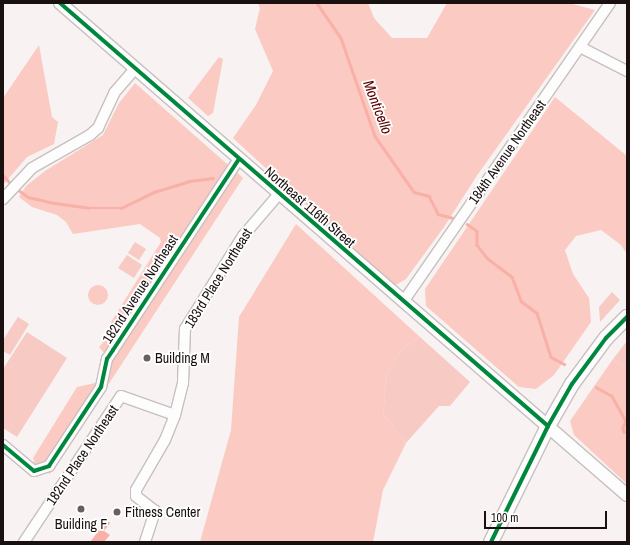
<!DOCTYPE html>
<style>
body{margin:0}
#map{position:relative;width:630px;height:545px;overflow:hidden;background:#f8f2f2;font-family:"Archivo Narrow",sans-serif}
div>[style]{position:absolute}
.green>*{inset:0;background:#f7cac4}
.forest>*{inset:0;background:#facac3}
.round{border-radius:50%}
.water>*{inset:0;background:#f9b0a6}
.stream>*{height:2.5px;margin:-1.25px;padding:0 1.25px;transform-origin:1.25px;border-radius:1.25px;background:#f9b0a6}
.roads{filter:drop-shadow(1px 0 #c8c0bf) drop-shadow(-1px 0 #c8c0bf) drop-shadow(0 1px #c8c0bf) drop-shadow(0 -1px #c8c0bf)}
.minor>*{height:10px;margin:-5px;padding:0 5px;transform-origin:5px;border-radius:5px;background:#fefdfd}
.tertiary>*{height:12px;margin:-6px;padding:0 6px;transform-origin:6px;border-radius:6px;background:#fefdfd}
.secondary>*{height:14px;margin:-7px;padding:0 7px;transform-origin:7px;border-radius:7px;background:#fefdfd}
.cycleway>*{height:4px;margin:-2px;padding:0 2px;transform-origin:2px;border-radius:2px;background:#00873e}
.dots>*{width:11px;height:11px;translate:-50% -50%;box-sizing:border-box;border:2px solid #fff;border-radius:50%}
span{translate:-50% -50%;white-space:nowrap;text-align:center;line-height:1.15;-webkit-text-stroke:3.5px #fff;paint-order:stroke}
.street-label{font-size:14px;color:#1a100f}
.poi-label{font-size:14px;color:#1a100f}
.left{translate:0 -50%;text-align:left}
.water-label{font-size:15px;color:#5c0000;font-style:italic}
.frame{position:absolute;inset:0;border:4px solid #1a100f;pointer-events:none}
.scale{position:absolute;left:484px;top:511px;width:123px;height:18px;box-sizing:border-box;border:2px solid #1a100f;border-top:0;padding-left:5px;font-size:12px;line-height:14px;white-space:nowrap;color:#1a100f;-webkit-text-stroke:3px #fff;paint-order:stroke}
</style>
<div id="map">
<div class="green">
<i style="clip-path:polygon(135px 242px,146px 249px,139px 260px,128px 253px)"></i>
<i style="clip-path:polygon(127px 255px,142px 265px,134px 278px,118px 268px)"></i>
<i style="clip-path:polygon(612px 292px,620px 300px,600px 322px,599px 307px)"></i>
<i style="clip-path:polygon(18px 317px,29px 324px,10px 355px,3px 351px,3px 340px)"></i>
<i style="clip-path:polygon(27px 332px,67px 358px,17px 437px,3px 428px,3px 369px)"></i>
<i style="clip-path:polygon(420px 337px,470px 382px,450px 406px,439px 406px,406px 443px,383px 414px,387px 375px,401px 350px)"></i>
<i style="clip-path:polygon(627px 341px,627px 368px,613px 359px)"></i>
</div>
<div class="forest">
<i style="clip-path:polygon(258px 3px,368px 3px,374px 18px,392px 38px,427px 38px,447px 3px,569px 3px,595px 10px,478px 174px,444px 227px,406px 279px,394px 286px,233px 138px,256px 105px,273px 71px,255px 29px,260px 8px)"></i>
<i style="clip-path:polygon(39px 45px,52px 117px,58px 122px,54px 144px,27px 157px,3px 185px,3px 98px)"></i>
<i style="clip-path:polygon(219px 57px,223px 59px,213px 113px,208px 116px,188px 98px)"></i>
<i style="clip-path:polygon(135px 83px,243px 178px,50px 474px,35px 464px,33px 458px,77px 387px,95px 383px,111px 361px,99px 347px,109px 336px,111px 322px,161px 242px,160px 238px,140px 224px,73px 234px,66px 222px,57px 215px,32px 207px,19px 197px,26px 186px,45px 171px,103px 135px,119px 103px)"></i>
<i style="clip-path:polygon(555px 97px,627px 156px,627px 254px,621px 245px,601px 230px,576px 236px,565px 250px,573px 274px,589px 298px,591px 322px,554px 375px,536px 389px,519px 387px,426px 306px,425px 289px)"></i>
<i style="clip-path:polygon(296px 224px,420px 337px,401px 350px,387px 375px,383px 414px,406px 443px,383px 490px,373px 542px,200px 542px,231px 430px,239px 317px)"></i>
<i class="round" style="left:88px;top:285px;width:20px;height:20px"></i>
<i style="clip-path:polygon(613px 359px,627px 368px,627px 484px,574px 435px,570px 421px)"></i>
</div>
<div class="water">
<i style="clip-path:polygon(107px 520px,110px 523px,104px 531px,110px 535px,104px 542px,90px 542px)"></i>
</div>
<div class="stream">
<i style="left:317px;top:3px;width:42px;rotate:55.6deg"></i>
<i style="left:341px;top:38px;width:104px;rotate:70.9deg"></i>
<i style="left:375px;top:136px;width:68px;rotate:55.1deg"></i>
<i style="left:414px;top:192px;width:16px;rotate:15deg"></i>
<i style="left:429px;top:196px;width:20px;rotate:63deg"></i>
<i style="left:438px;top:214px;width:16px;rotate:15deg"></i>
<i style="left:3px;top:175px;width:13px;rotate:48deg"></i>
<i style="left:16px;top:188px;width:15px;rotate:37deg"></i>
<i style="left:28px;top:197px;width:28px;rotate:13deg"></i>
<i style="left:55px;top:203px;width:34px;rotate:8deg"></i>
<i style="left:89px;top:208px;width:32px"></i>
<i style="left:121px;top:208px;width:37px;rotate:-26deg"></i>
<i style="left:154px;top:192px;width:37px;rotate:-17deg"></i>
<i style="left:189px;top:181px;width:24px;rotate:-7deg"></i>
<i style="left:467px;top:224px;width:12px;rotate:35deg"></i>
<i style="left:477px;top:231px;width:14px;rotate:90deg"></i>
<i style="left:477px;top:245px;width:16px;rotate:52deg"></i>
<i style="left:487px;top:258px;width:31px;rotate:37deg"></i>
<i style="left:512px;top:277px;width:26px;rotate:69deg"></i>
<i style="left:521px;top:301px;width:20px;rotate:37deg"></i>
<i style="left:537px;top:313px;width:46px;rotate:72.3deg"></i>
<i style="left:551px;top:357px;width:15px;rotate:28deg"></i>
<i style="left:596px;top:387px;width:18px;rotate:29deg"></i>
<i style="left:612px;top:396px;width:29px;rotate:61deg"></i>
<i style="left:626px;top:421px;width:8px;rotate:113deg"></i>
<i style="left:623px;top:428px;width:4px;rotate:76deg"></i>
<i style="left:624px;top:432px;width:3px"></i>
</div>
<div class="roads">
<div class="minor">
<i style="left:580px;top:47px;width:53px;rotate:27.1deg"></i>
<i style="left:3px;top:199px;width:42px;rotate:-46.9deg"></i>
<i style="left:32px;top:168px;width:67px;rotate:-29.6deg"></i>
<i style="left:90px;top:135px;width:11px;rotate:-41deg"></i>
<i style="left:98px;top:128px;width:38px;rotate:-65deg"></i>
<i style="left:114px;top:93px;width:33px;rotate:-49deg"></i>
<i style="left:403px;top:302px;width:364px;rotate:-55.3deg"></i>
<i style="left:3px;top:445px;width:40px;rotate:40deg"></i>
<i style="left:34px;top:471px;width:16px;rotate:-18deg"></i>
<i style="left:49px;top:466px;width:95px;rotate:-56.6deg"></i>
<i style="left:101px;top:387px;width:29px;rotate:-78deg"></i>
<i style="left:107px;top:359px;width:11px;rotate:-56deg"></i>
<i style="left:113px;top:350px;width:229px;rotate:-56.6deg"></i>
<i style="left:24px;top:542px;width:175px;rotate:-56.4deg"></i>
<i style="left:121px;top:396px;width:57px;rotate:19.4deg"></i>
<i style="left:145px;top:542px;width:33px;rotate:-72deg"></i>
<i style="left:155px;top:511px;width:24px;rotate:-142deg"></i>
<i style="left:136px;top:496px;width:6px;rotate:-90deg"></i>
<i style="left:136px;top:490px;width:58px;rotate:-59.9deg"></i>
<i style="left:165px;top:440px;width:27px;rotate:-68deg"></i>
<i style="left:175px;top:415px;width:33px;rotate:-76deg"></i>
<i style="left:183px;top:383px;width:54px;rotate:-87.9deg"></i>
<i style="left:185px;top:329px;width:110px;rotate:-58.1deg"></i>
<i style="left:243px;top:236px;width:54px;rotate:-49.5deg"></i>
</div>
<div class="tertiary">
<i style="left:60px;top:3px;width:751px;rotate:40.95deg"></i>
</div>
<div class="secondary">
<i style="left:491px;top:542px;width:129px;rotate:-63.8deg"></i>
<i style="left:548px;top:426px;width:48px;rotate:-60.3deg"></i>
<i style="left:572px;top:384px;width:57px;rotate:-53.5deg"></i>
<i style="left:606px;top:338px;width:30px;rotate:-45deg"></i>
</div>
</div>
<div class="cycleway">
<i style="left:60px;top:3px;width:646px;rotate:40.92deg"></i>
<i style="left:3px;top:445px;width:40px;rotate:40deg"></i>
<i style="left:34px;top:471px;width:16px;rotate:-18deg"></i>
<i style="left:49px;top:466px;width:95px;rotate:-56.6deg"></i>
<i style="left:101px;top:387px;width:29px;rotate:-78deg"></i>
<i style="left:107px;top:359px;width:11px;rotate:-56deg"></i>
<i style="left:113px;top:350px;width:229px;rotate:-56.6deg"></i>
<i style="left:491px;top:542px;width:129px;rotate:-63.8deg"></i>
<i style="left:548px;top:426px;width:48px;rotate:-60.3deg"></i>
<i style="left:572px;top:384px;width:57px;rotate:-53.5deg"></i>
<i style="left:606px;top:338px;width:30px;rotate:-45deg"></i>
</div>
<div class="dots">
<i style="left:147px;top:358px;background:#685f5e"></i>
<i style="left:81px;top:509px;background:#685f5e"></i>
<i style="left:117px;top:512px;background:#685f5e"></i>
</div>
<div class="street-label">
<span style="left:507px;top:152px;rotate:-55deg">184th Avenue Northeast</span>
<span style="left:310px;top:207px;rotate:41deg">Northeast 116th Street</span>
<span style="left:218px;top:278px;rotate:-58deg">183rd Place Northeast</span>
<span style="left:140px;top:289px;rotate:-57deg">182nd Avenue Northeast</span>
<span style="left:82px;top:455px;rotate:-56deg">182nd Place Northeast</span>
</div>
<div class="poi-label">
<span class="left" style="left:155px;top:358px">Building M</span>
<span class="left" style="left:125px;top:512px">Fitness Center</span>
<span style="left:81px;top:524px">Building F</span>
</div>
<div class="water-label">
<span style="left:378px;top:107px;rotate:69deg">Monticello</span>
</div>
<div class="frame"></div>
<div class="scale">100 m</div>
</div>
